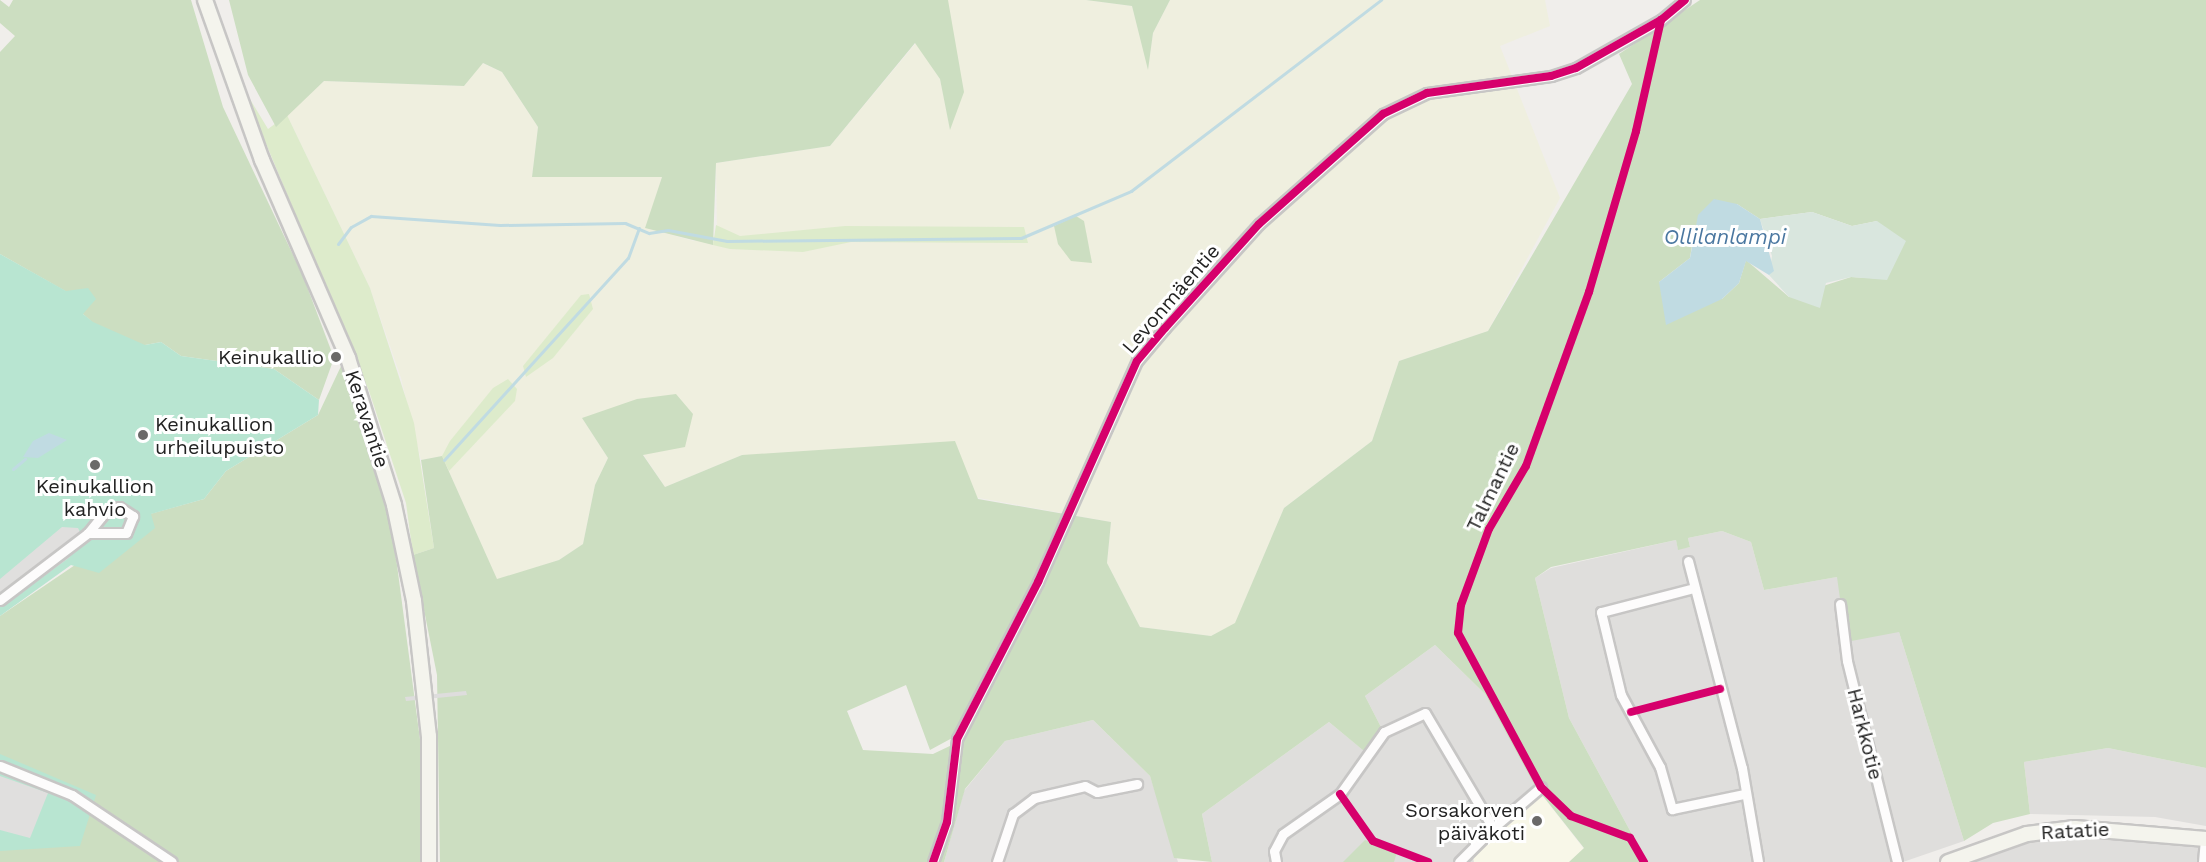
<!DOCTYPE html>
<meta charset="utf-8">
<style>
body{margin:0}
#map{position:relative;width:2206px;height:862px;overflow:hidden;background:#f0eeeb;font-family:"Work Sans",sans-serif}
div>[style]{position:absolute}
.residential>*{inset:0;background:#dfdedc}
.education>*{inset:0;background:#f8f7e8}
.farmland>*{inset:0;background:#efefdf}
.grass>*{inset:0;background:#ddebcb}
.forest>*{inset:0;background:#ccdec1}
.wetland>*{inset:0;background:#d9e6de}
.pitch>*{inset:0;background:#b8e5d1}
.parking>*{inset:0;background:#e0dfde}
.water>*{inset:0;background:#c0dbe2}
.pier>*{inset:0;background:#dedddd}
.stream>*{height:3px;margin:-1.5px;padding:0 1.5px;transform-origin:1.5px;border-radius:1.5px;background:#c0dbe2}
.roads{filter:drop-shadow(2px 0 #c7c6c5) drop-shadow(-2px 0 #c7c6c5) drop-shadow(0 2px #c7c6c5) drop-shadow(0 -2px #c7c6c5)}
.street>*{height:9px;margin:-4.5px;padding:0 4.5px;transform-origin:4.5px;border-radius:4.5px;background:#fdfcfc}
.secondary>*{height:14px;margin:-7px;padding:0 7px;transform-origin:7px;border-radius:7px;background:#f4f4ed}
.cycleway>*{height:8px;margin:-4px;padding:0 4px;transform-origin:4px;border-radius:4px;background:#d6006c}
.dots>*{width:16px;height:16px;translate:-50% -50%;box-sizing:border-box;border:3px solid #fff;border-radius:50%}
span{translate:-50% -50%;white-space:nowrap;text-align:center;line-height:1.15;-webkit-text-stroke:6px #fff;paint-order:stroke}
.street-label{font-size:20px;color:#222}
.poi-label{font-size:20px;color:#222}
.right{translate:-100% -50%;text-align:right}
.left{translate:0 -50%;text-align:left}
.water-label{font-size:21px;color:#4a77a0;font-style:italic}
</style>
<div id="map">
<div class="residential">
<i style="clip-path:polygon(1722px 531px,1751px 542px,1764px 590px,1837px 577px,1899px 632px,1964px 841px,1903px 862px,1647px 862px,1569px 718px,1535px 578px,1551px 568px,1676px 540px,1678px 549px,1690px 547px,1688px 538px)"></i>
<i style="clip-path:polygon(1435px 645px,1485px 694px,1541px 794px,1473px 855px,1474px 862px,1212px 862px,1202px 814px,1329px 722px,1369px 755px,1383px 731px,1365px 696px)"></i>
<i style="clip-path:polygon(1093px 720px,1150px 776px,1178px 862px,944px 862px,964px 791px,1005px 741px)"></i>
<i style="clip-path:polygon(2108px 748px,2206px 768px,2206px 826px,2155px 817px,2030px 814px,2024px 762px)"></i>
<i style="clip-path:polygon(2065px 833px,2125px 835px,2206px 849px,2206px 862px,1967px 862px,2030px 839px)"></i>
</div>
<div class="education">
<i style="clip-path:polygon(1541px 794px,1584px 849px,1569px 862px,1474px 862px,1473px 856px)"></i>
</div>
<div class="farmland">
<i style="clip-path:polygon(948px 0,1086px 0,1132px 6px,1148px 68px,1153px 33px,1170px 0,1545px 0,1550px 26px,1500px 46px,1560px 198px,1488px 331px,1399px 361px,1372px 441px,1284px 508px,1235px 624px,1211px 636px,1140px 627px,1107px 563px,1111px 522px,742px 455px,665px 487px,643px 454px,582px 418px,608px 458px,595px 485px,583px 544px,559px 560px,497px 580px,442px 456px,421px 460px,401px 378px,370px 288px,287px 115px,324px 81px,464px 86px,482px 63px,502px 72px,538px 127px,532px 177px,662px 177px,646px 228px,694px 241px,717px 235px,716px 163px,830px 146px,916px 43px,940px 79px,950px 128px)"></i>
</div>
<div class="grass">
<i style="clip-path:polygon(242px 86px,268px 129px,287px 115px,370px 288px,414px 423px,434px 548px,413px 555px,406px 503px,369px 391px)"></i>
<i style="clip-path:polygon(716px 225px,740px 236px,845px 226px,1024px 227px,1028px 243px,851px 242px,803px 252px,730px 249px,713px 245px)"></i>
<i style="clip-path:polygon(589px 294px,593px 309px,553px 358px,526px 377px,523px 366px,581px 295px)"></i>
<i style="clip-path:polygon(508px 379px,517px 389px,515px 401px,449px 471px,442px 456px,450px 441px,493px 388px)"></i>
</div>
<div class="forest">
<i style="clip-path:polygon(0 0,9px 7px,13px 0,191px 0,223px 107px,303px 276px,334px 358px,319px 400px,274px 369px,181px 356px,161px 342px,145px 345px,131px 356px,83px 314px,67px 292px,0 254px,0 52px,15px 36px,0 23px)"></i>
<i style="clip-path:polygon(229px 0,948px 0,964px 92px,950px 130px,940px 79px,915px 43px,830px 146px,716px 163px,713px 245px,645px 228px,662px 177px,532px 177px,538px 127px,502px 72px,483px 63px,464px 86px,324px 81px,276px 127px,248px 75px)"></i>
<i style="clip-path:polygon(1086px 0,1170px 0,1153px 33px,1148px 70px,1132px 6px)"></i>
<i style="clip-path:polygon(evenodd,1700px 0,2206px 0,2206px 768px,2108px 748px,2024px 762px,2030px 814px,1993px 823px,1964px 841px,1899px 632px,1846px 642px,1837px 577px,1764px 590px,1751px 542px,1722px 531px,1688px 538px,1690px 547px,1678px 550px,1676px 540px,1551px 567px,1535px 578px,1569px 718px,1647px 862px,1569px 862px,1584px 848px,1535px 786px,1485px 694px,1435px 645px,1365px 696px,1383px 731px,1370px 756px,1329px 722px,1202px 814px,1212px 862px,1174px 858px,1150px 776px,1093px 720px,1005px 741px,965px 789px,944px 862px,936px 862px,949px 821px,954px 737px,930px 750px,906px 685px,847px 711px,863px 750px,933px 754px,954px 744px,944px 821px,931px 862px,440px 862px,437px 675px,413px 555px,434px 548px,421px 460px,442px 456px,497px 579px,559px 560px,583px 544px,595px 485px,608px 458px,582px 418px,637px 399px,676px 394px,693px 414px,685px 447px,643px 455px,665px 487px,742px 455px,955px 441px,978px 499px,1111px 522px,1107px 563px,1140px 627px,1211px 636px,1235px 623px,1284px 508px,1372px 441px,1399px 361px,1488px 331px,1632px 84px,1619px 54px,1700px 0,1737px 204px,1760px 219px,1812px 212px,1852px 226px,1877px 221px,1887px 279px,1851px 277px,1789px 297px,1746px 260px,1739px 283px,1722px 299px,1659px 282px,1690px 258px,1694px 233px,1737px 204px)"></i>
<i style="clip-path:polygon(1076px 216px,1084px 221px,1092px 263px,1071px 261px,1058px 244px,1054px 226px)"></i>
<i style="clip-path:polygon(342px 364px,383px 487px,397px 565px,421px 747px,421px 862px,0 862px,0 616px,150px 514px,204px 499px,226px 471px,318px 415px)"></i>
<i style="clip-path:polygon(1365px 840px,1397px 852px,1394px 862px,1343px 862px)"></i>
</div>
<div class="wetland">
<i style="clip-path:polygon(1812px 212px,1852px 226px,1877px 221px,1906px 241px,1887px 280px,1851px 277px,1826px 283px,1820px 308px,1789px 297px,1769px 275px,1772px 256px,1760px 219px)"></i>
</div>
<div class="pitch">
<i style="clip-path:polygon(0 254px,66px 291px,88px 288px,96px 299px,83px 314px,93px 322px,145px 345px,161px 342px,181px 356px,274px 369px,319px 400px,318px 415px,226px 471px,204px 499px,151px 514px,155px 528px,99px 573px,71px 565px,0 616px)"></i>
<i style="clip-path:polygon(0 754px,96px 795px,80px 846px,0 851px)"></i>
</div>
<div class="parking">
<i style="clip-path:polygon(62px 527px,78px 528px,82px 536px,64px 548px,70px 557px,22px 592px,17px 588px,0 600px,0 579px)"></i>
<i style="clip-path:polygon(0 776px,48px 793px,30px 838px,0 830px)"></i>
</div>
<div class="water">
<i style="clip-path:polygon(1714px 199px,1737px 204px,1760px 219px,1774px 271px,1769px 275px,1746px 261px,1739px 283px,1722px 299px,1666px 325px,1659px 282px,1690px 258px,1698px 215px)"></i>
<i style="clip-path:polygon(49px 433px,67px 440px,38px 458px,23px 457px,33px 441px)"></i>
</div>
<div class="pier">
<i style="clip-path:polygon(466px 691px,467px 695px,406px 701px,405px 697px)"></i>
</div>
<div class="stream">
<i style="left:338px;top:244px;width:21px;rotate:-53deg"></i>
<i style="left:351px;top:227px;width:23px;rotate:-29deg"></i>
<i style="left:371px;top:216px;width:129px;rotate:4deg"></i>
<i style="left:500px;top:225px;width:125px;rotate:-0.9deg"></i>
<i style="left:625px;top:223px;width:26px;rotate:23deg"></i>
<i style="left:649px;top:233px;width:19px;rotate:-9deg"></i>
<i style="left:668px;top:230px;width:60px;rotate:10.6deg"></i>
<i style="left:727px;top:241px;width:294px;rotate:-0.6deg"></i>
<i style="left:1021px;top:238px;width:120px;rotate:-23.1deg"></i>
<i style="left:1131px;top:191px;width:315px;rotate:-37.4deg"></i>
<i style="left:444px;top:460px;width:273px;rotate:-47.7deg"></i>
<i style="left:628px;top:258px;width:32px;rotate:-70deg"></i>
<i style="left:13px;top:469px;width:16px;rotate:-40deg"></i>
</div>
<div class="roads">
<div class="street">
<i style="left:1688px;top:561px;width:214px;rotate:75.4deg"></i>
<i style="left:1742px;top:768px;width:95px;rotate:80.3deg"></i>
<i style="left:1694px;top:588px;width:96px;rotate:165.5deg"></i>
<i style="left:1601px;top:612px;width:85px;rotate:76.5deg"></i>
<i style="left:1621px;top:695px;width:82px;rotate:61.6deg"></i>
<i style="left:1660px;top:767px;width:44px;rotate:74.1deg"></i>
<i style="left:1672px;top:809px;width:74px;rotate:-11.8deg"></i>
<i style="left:0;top:600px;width:111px;rotate:-37.3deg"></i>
<i style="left:88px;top:533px;width:26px;rotate:-51deg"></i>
<i style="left:104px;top:513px;width:16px;rotate:-22deg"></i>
<i style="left:119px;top:507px;width:17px;rotate:33deg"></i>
<i style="left:133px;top:516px;width:18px;rotate:112deg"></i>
<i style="left:126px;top:533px;width:38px;rotate:180deg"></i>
<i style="left:1840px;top:604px;width:57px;rotate:83deg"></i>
<i style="left:1847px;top:661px;width:207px;rotate:76deg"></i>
<i style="left:0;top:766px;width:78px;rotate:21.9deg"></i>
<i style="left:72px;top:795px;width:120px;rotate:33.8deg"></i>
<i style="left:1493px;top:828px;width:63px;rotate:-40.5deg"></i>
<i style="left:933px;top:862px;width:42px;rotate:-70.7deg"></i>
<i style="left:947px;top:822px;width:84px;rotate:-83.1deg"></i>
<i style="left:957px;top:739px;width:177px;rotate:-62.7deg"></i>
<i style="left:1038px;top:582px;width:242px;rotate:-65.9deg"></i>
<i style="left:1137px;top:361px;width:43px;rotate:-49.7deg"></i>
<i style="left:1165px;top:328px;width:140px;rotate:-47.9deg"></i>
<i style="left:1259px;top:224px;width:166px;rotate:-41.6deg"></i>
<i style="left:1383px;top:114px;width:49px;rotate:-25.5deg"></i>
<i style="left:1427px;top:93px;width:125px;rotate:-7.8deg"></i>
<i style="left:1551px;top:76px;width:26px;rotate:-18deg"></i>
<i style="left:1576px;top:68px;width:98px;rotate:-29.5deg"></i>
<i style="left:1661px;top:20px;width:31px;rotate:-40deg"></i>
<i style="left:997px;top:862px;width:51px;rotate:-71.6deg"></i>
<i style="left:1013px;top:814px;width:26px;rotate:-37deg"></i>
<i style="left:1034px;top:798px;width:52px;rotate:-13.2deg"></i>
<i style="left:1085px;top:786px;width:13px;rotate:27deg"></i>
<i style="left:1097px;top:792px;width:41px;rotate:-11.3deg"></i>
<i style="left:1276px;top:862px;width:11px;rotate:-100deg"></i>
<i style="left:1274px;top:851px;width:19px;rotate:-62deg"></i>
<i style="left:1283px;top:834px;width:70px;rotate:-35.1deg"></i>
<i style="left:1340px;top:794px;width:76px;rotate:-54.6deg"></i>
<i style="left:1384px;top:732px;width:45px;rotate:-24.9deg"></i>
<i style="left:1425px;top:713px;width:134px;rotate:59.4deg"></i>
<i style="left:1493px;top:828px;width:48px;rotate:135deg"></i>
<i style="left:2203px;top:862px;width:23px;rotate:-85deg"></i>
</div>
<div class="secondary">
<i style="left:205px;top:0;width:170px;rotate:70.4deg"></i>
<i style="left:262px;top:160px;width:216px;rotate:66.5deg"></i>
<i style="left:348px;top:358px;width:154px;rotate:72.6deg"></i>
<i style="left:394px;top:505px;width:98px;rotate:78.2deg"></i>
<i style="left:414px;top:601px;width:136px;rotate:83.7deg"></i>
<i style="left:429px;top:736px;width:126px;rotate:90deg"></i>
<i style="left:1948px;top:862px;width:84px;rotate:-19.5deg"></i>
<i style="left:2027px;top:834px;width:48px;rotate:-7.1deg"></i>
<i style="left:2075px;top:828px;width:131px;rotate:4.8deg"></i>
</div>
</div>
<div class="cycleway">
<i style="left:1631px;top:712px;width:92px;rotate:-14.5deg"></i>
<i style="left:1340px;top:794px;width:57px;rotate:54.9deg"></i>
<i style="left:1373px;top:841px;width:59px;rotate:20.9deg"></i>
<i style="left:933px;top:862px;width:42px;rotate:-70.7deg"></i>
<i style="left:947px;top:822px;width:84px;rotate:-83.1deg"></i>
<i style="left:957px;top:739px;width:177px;rotate:-62.7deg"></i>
<i style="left:1038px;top:582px;width:242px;rotate:-65.9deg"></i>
<i style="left:1137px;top:361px;width:43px;rotate:-49.7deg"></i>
<i style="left:1165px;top:328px;width:140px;rotate:-47.9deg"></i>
<i style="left:1259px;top:224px;width:166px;rotate:-41.6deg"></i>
<i style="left:1383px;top:114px;width:49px;rotate:-25.5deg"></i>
<i style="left:1427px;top:93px;width:125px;rotate:-7.8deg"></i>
<i style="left:1551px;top:76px;width:26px;rotate:-18deg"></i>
<i style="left:1576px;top:68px;width:98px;rotate:-29.5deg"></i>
<i style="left:1661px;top:20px;width:31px;rotate:-40deg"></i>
<i style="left:1644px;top:862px;width:28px;rotate:-120deg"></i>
<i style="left:1630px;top:838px;width:63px;rotate:-159.6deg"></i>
<i style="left:1571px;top:816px;width:42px;rotate:-136deg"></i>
<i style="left:1541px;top:787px;width:175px;rotate:-118.3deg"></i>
<i style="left:1458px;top:633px;width:28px;rotate:-84deg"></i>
<i style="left:1461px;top:605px;width:81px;rotate:-69.8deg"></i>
<i style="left:1489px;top:529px;width:73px;rotate:-59.6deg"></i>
<i style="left:1526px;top:466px;width:185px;rotate:-70.1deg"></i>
<i style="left:1589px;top:292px;width:168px;rotate:-73.7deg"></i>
<i style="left:1636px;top:131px;width:114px;rotate:-77.3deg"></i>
</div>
<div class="dots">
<i style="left:336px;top:357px;background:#6a6968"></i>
<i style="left:143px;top:435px;background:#6a6968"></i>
<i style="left:95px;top:465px;background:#6a6968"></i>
<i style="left:1537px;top:821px;background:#6a6968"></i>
</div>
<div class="street-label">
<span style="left:1171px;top:299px;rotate:-49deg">Levonmäentie</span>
<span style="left:367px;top:419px;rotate:72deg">Keravantie</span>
<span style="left:1493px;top:487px;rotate:-64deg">Talmantie</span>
<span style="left:1865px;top:734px;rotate:76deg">Harkkotie</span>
<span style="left:2075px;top:831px;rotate:-3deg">Ratatie</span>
</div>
<div class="poi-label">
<span class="right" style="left:324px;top:357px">Keinukallio</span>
<span class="left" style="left:155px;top:436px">Keinukallion<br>urheilupuisto</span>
<span style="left:95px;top:498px">Keinukallion<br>kahvio</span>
<span class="right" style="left:1525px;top:822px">Sorsakorven<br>päiväkoti</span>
</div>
<div class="water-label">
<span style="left:1725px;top:237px">Ollilanlampi</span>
</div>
</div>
